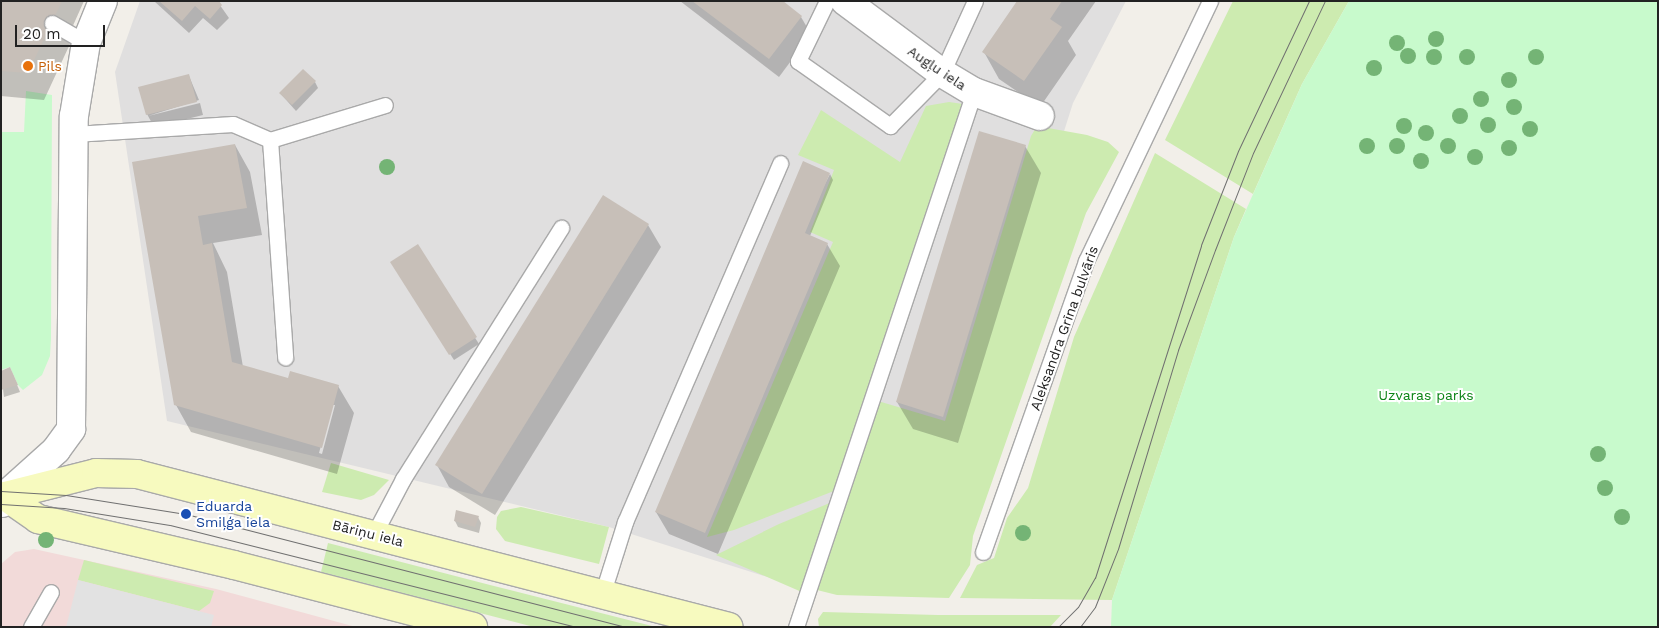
<!DOCTYPE html>
<meta charset="utf-8">
<style>
body{margin:0}
#map{position:relative;width:1659px;height:628px;overflow:hidden;background:#f2efe9;font-family:"Work Sans",sans-serif}
div>[style]{position:absolute}
.residential>*{inset:0;background:#e0dfdf}
.commercial>*{inset:0;background:#f2dad9}
.grass>*{inset:0;background:#cdebb0}
.park>*{inset:0;background:#c8facc}
.parking>*{inset:0;background:#e2e2e2}
.shadow>*{inset:0;background:#0003}
.building>*{inset:0;background:#c7bfb8}
.roads{filter:drop-shadow(1px 0 #a9a9a9) drop-shadow(-1px 0 #a9a9a9) drop-shadow(0 1px #a9a9a9) drop-shadow(0 -1px #a9a9a9)}
.lane>*{height:15px;margin:-7.5px;padding:0 7.5px;transform-origin:7.5px;border-radius:7.5px;background:#fff}
.street>*{height:28px;margin:-14px;padding:0 14px;transform-origin:14px;border-radius:14px;background:#fff}
.secondary>*{height:28px;margin:-14px;padding:0 14px;transform-origin:14px;border-radius:14px;background:#f7fabf}
.tram>*{height:1px;margin:-0.5px;padding:0 0.5px;transform-origin:0.5px;border-radius:0.5px;background:#707070}
.trees>*{width:16px;height:16px;margin:-8px;border-radius:50%;background:#74b475}
.dots>*{width:14px;height:14px;translate:-50% -50%;box-sizing:border-box;border:2px solid #fff;border-radius:50%}
span{translate:-50% -50%;white-space:nowrap;text-align:center;line-height:1.15;-webkit-text-stroke:4px #fff;paint-order:stroke}
.food-label{font-size:14px;color:#c56008}
.left{translate:0 -50%;text-align:left}
.street-label{font-size:14px;color:#222}
.park-label{font-size:14px;color:#0c8416}
.transit-label{font-size:14px;color:#164399}
.frame{position:absolute;inset:0;border:2px solid #222;pointer-events:none}
.scale{position:absolute;left:15px;top:25px;width:90px;height:22px;box-sizing:border-box;border:2px solid #222;border-top:0;padding-left:6px;font-size:15px;line-height:18px;white-space:nowrap;color:#222;-webkit-text-stroke:4px #fff;paint-order:stroke}
</style>
<div id="map">
<div class="residential">
<i style="clip-path:polygon(140px 1px,1126px 1px,1073px 103px,921px 581px,802px 588px,609px 527px,167px 421px,115px 72px)"></i>
</div>
<div class="commercial">
<i style="clip-path:polygon(34px 549px,216px 589px,356px 627px,1px 627px,1px 564px,15px 552px)"></i>
</div>
<div class="grass">
<i style="clip-path:polygon(1233px 1px,1349px 1px,1302px 84px,1253px 194px,1165px 140px)"></i>
<i style="clip-path:polygon(949px 102px,963px 104px,839px 489px,734px 530px,707px 537px,833px 242px,810px 232px,834px 170px,798px 155px,821px 110px,900px 162px,926px 106px)"></i>
<i style="clip-path:polygon(1037px 126px,1087px 135px,1108px 142px,1119px 152px,1086px 213px,973px 536px,970px 565px,949px 598px,837px 595px,817px 590px,878px 401px,945px 421px,1031px 136px)"></i>
<i style="clip-path:polygon(1155px 153px,1246px 209px,1234px 237px,1112px 600px,960px 598px,977px 565px,994px 558px,1007px 518px,1028px 488px,1074px 337px)"></i>
<i style="clip-path:polygon(331px 463px,389px 480px,374px 495px,361px 500px,322px 492px)"></i>
<i style="clip-path:polygon(837px 500px,804px 593px,716px 555px,779px 524px)"></i>
<i style="clip-path:polygon(521px 507px,609px 527px,599px 564px,505px 541px,496px 529px,497px 517px,501px 511px)"></i>
<i style="clip-path:polygon(328px 543px,490px 585px,656px 627px,534px 627px,321px 572px)"></i>
<i style="clip-path:polygon(84px 560px,214px 591px,210px 603px,199px 611px,78px 580px)"></i>
<i style="clip-path:polygon(823px 612px,938px 615px,1061px 615px,1050px 627px,819px 627px,818px 619px)"></i>
</div>
<div class="park">
<i style="clip-path:polygon(1349px 1px,1658px 1px,1658px 627px,1111px 627px,1112px 600px,1234px 237px,1302px 84px)"></i>
<i style="clip-path:polygon(26px 91px,52px 95px,51px 338px,50px 356px,42px 375px,23px 390px,18px 385px,10px 367px,1px 370px,1px 132px,24px 132px)"></i>
</div>
<div class="parking">
<i style="clip-path:polygon(78px 580px,214px 615px,211px 627px,66px 627px)"></i>
</div>
<div class="shadow">
<i style="clip-path:polygon(1px 1px,84px 1px,67px 39px,70px 44px,44px 100px,1px 96px)"></i>
<i style="clip-path:polygon(154px 1px,217px 1px,229px 18px,217px 30px,203px 18px,189px 33px)"></i>
<i style="clip-path:polygon(680px 1px,781px 1px,801px 17px,811px 34px,779px 77px)"></i>
<i style="clip-path:polygon(1019px 1px,1096px 1px,1068px 41px,1076px 55px,1040px 107px,999px 79px,984px 52px)"></i>
<i style="clip-path:polygon(189px 76px,199px 100px,148px 116px,200px 103px,203px 115px,154px 127px,147px 114px)"></i>
<i style="clip-path:polygon(315px 82px,318px 88px,296px 111px,280px 93px)"></i>
<i style="clip-path:polygon(evenodd,235px 145px,250px 172px,262px 235px,213px 243px,227px 272px,243px 367px,289px 380px,338px 386px,354px 413px,337px 474px,191px 432px,176px 405px,134px 163px,235px 145px,332px 405px,335px 405px,322px 454px,319px 453px,332px 405px)"></i>
<i style="clip-path:polygon(1025px 146px,1041px 173px,958px 443px,913px 429px,897px 402px)"></i>
<i style="clip-path:polygon(830px 174px,833px 180px,810px 236px,827px 244px,840px 266px,718px 554px,669px 534px,656px 512px)"></i>
<i style="clip-path:polygon(603px 197px,648px 225px,661px 247px,495px 515px,449px 487px,437px 465px)"></i>
<i style="clip-path:polygon(417px 246px,479px 344px,454px 360px,395px 268px)"></i>
<i style="clip-path:polygon(1px 372px,13px 375px,20px 392px,4px 397px)"></i>
<i style="clip-path:polygon(478px 517px,481px 523px,479px 533px,458px 527px,455px 521px)"></i>
</div>
<div class="building">
<i style="clip-path:polygon(1px 1px,62px 1px,28px 73px,1px 71px)"></i>
<i style="clip-path:polygon(159px 1px,219px 1px,222px 5px,210px 19px,195px 6px,182px 21px)"></i>
<i style="clip-path:polygon(692px 1px,783px 1px,802px 16px,769px 59px)"></i>
<i style="clip-path:polygon(1017px 1px,1062px 1px,1050px 19px,1062px 27px,1024px 81px,982px 52px)"></i>
<i style="clip-path:polygon(303px 69px,316px 81px,292px 105px,279px 93px)"></i>
<i style="clip-path:polygon(189px 74px,197px 102px,146px 115px,138px 87px)"></i>
<i style="clip-path:polygon(979px 131px,1026px 145px,943px 417px,896px 402px)"></i>
<i style="clip-path:polygon(235px 144px,247px 208px,198px 216px,203px 245px,212px 243px,232px 362px,288px 378px,290px 371px,339px 385px,322px 448px,174px 405px,132px 162px)"></i>
<i style="clip-path:polygon(803px 161px,830px 173px,805px 233px,828px 243px,705px 533px,655px 512px)"></i>
<i style="clip-path:polygon(603px 195px,649px 224px,482px 494px,435px 465px)"></i>
<i style="clip-path:polygon(418px 244px,477px 337px,449px 355px,390px 262px)"></i>
<i style="clip-path:polygon(10px 367px,18px 385px,1px 390px,1px 371px)"></i>
<i style="clip-path:polygon(456px 510px,479px 516px,475px 527px,454px 521px)"></i>
</div>
<div class="roads">
<div class="lane">
<i style="left:827px;top:1px;width:67px;rotate:115.8deg"></i>
<i style="left:798px;top:61px;width:113px;rotate:35.2deg"></i>
<i style="left:890px;top:126px;width:74px;rotate:-45.5deg"></i>
<i style="left:942px;top:73px;width:79px;rotate:-65.4deg"></i>
<i style="left:52px;top:23px;width:39px;rotate:30deg"></i>
<i style="left:74px;top:134px;width:159px;rotate:-3.6deg"></i>
<i style="left:233px;top:124px;width:40px;rotate:23.4deg"></i>
<i style="left:270px;top:140px;width:120px;rotate:-16.9deg"></i>
<i style="left:270px;top:140px;width:218px;rotate:86deg"></i>
<i style="left:374px;top:534px;width:62px;rotate:-62.2deg"></i>
<i style="left:403px;top:479px;width:297px;rotate:-57.8deg"></i>
<i style="left:983px;top:552px;width:309px;rotate:-70.5deg"></i>
<i style="left:1086px;top:261px;width:288px;rotate:-64.5deg"></i>
<i style="left:602px;top:595px;width:77px;rotate:-72.5deg"></i>
<i style="left:625px;top:522px;width:391px;rotate:-66.6deg"></i>
<i style="left:31px;top:627px;width:40px;rotate:-60.3deg"></i>
<i style="left:796px;top:627px;width:564px;rotate:-71.6deg"></i>
</div>
<div class="street">
<i style="left:845px;top:1px;width:121px;rotate:36.6deg"></i>
<i style="left:942px;top:73px;width:37px;rotate:31deg"></i>
<i style="left:974px;top:92px;width:70px;rotate:20deg"></i>
<i style="left:2px;top:503px;width:8px;rotate:-67deg"></i>
<i style="left:5px;top:496px;width:69px;rotate:-42deg"></i>
<i style="left:56px;top:450px;width:26px;rotate:-54deg"></i>
<i style="left:71px;top:429px;width:313px;rotate:-89.5deg"></i>
<i style="left:74px;top:116px;width:74px;rotate:-80.7deg"></i>
<i style="left:86px;top:43px;width:45px;rotate:-68deg"></i>
</div>
<div class="secondary">
<i style="left:5px;top:496px;width:40px;rotate:34.9deg"></i>
<i style="left:38px;top:519px;width:201px;rotate:13.2deg"></i>
<i style="left:234px;top:565px;width:247px;rotate:14.5deg"></i>
<i style="left:1px;top:497px;width:98px;rotate:-14.2deg"></i>
<i style="left:96px;top:473px;width:41px;rotate:1.4deg"></i>
<i style="left:137px;top:474px;width:611px;rotate:14.49deg"></i>
</div>
</div>
<div class="tram">
<i style="left:1px;top:491px;width:65px;rotate:3.5deg"></i>
<i style="left:66px;top:495px;width:121px;rotate:9deg"></i>
<i style="left:186px;top:514px;width:455px;rotate:14.4deg"></i>
<i style="left:1px;top:504px;width:63px;rotate:3.6deg"></i>
<i style="left:64px;top:508px;width:107px;rotate:9.1deg"></i>
<i style="left:170px;top:525px;width:418px;rotate:14.1deg"></i>
<i style="left:1058px;top:627px;width:28px;rotate:-45deg"></i>
<i style="left:1078px;top:607px;width:34px;rotate:-60deg"></i>
<i style="left:1095px;top:578px;width:349px;rotate:-72.3deg"></i>
<i style="left:1201px;top:245px;width:101px;rotate:-68.5deg"></i>
<i style="left:1238px;top:151px;width:166px;rotate:-64.7deg"></i>
<i style="left:1080px;top:627px;width:25px;rotate:-53deg"></i>
<i style="left:1095px;top:607px;width:62px;rotate:-68.4deg"></i>
<i style="left:1118px;top:549px;width:208px;rotate:-73.2deg"></i>
<i style="left:1178px;top:350px;width:107px;rotate:-69.7deg"></i>
<i style="left:1215px;top:250px;width:104px;rotate:-68.6deg"></i>
<i style="left:1253px;top:153px;width:168px;rotate:-64.7deg"></i>
</div>
<div class="trees">
<i style="left:1436px;top:39px"></i>
<i style="left:1397px;top:43px"></i>
<i style="left:1408px;top:56px"></i>
<i style="left:1434px;top:57px"></i>
<i style="left:1467px;top:57px"></i>
<i style="left:1536px;top:57px"></i>
<i style="left:1374px;top:68px"></i>
<i style="left:1509px;top:80px"></i>
<i style="left:1481px;top:99px"></i>
<i style="left:1514px;top:107px"></i>
<i style="left:1460px;top:116px"></i>
<i style="left:1488px;top:125px"></i>
<i style="left:1404px;top:126px"></i>
<i style="left:1530px;top:129px"></i>
<i style="left:1426px;top:133px"></i>
<i style="left:1367px;top:146px"></i>
<i style="left:1397px;top:146px"></i>
<i style="left:1448px;top:146px"></i>
<i style="left:1509px;top:148px"></i>
<i style="left:1475px;top:157px"></i>
<i style="left:1421px;top:161px"></i>
<i style="left:387px;top:167px"></i>
<i style="left:1598px;top:454px"></i>
<i style="left:1605px;top:488px"></i>
<i style="left:1622px;top:517px"></i>
<i style="left:1023px;top:533px"></i>
<i style="left:46px;top:540px"></i>
</div>
<div class="dots">
<i style="left:28px;top:66px;background:#e8710a"></i>
<i style="left:186px;top:514px;background:#1a4fb4"></i>
</div>
<div class="food-label">
<span class="left" style="left:38px;top:66px">Pils</span>
</div>
<div class="street-label">
<span style="left:937px;top:68px;rotate:34deg">Augļu iela</span>
<span style="left:1064px;top:328px;rotate:-70deg">Aleksandra Grīna bulvāris</span>
<span style="left:368px;top:533px;rotate:14deg">Bāriņu iela</span>
</div>
<div class="park-label">
<span style="left:1426px;top:395px">Uzvaras parks</span>
</div>
<div class="transit-label">
<span class="left" style="left:196px;top:514px">Eduarda<br>Smiļģa iela</span>
</div>
<div class="frame"></div>
<div class="scale">20 m</div>
</div>
